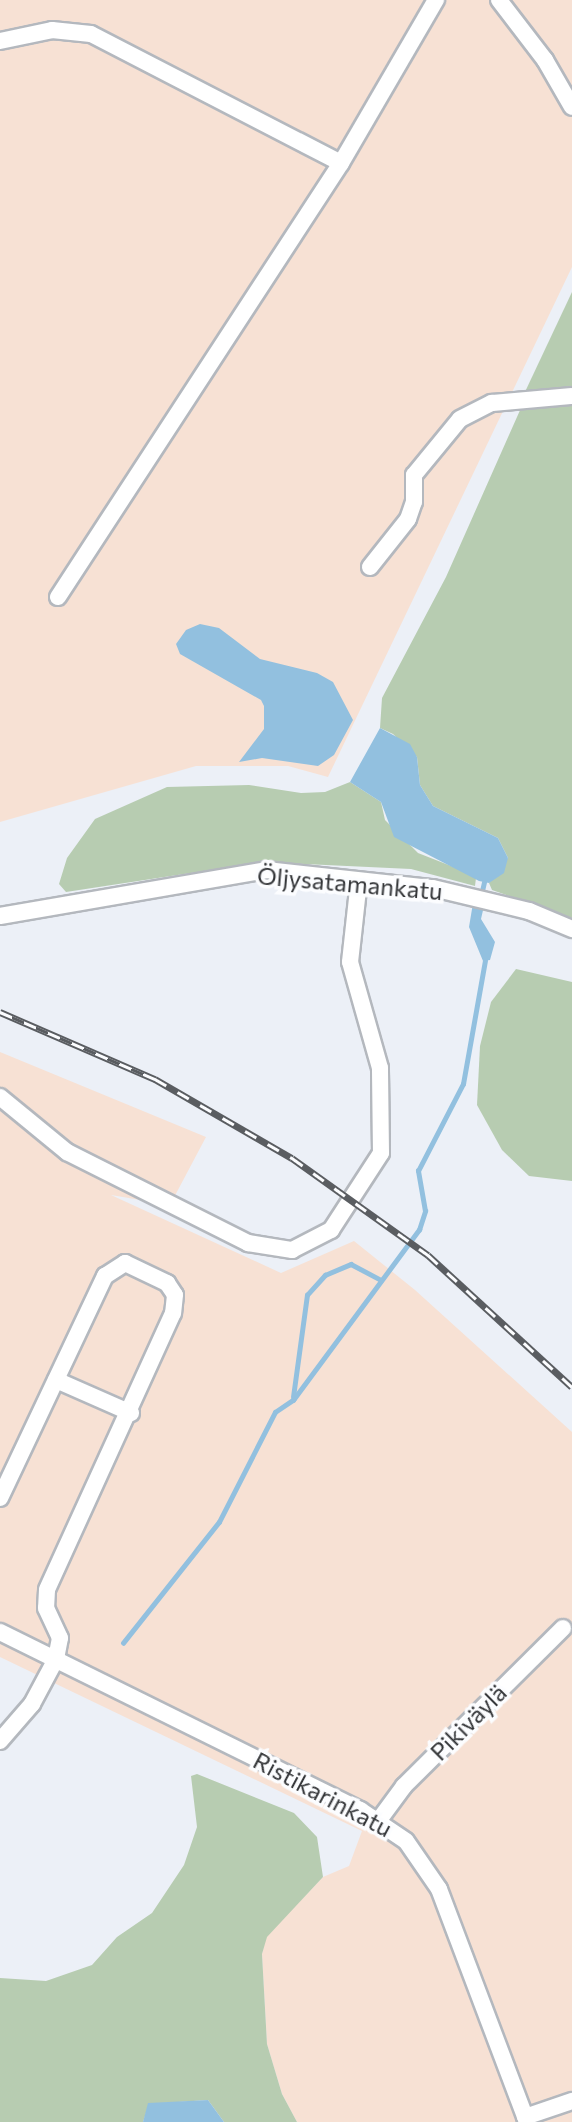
<!DOCTYPE html>
<meta charset="utf-8">
<style>
body{margin:0}
#map{position:relative;width:572px;height:2122px;overflow:hidden;background:#ecf0f7;font-family:Commissioner,sans-serif}
div>[style]{position:absolute}
.industrial>*{inset:0;background:#f7e1d4}
.green>*{inset:0;background:#b7ccb1}
.water>*{inset:0;background:#92c0df}
.stream>*{height:4.5px;margin:-2.25px;padding:0 2.25px;transform-origin:2.25px;border-radius:2.25px;background:#92c0df}
.roads{filter:drop-shadow(2px 0 #b4b8be) drop-shadow(-2px 0 #b4b8be) drop-shadow(0 2px #b4b8be) drop-shadow(0 -2px #b4b8be)}
.minor>*{height:16px;margin:-8px;padding:0 8px;transform-origin:8px;border-radius:8px;background:#fff}
.rail>*{height:7px;margin-top:-3.5px;transform-origin:0;background:repeating-linear-gradient(90deg,#fcfdff 0 13px,#5a5d61 0 26px);box-sizing:border-box;border-block:2px solid #5a5d61}
span{translate:-50% -50%;white-space:nowrap;text-align:center;line-height:1.15;-webkit-text-stroke:7px #fcfdff;paint-order:stroke}
.street-label{font-size:24px;color:#303235}
</style>
<div id="map">
<div class="industrial">
<i style="clip-path:polygon(0 0,572px 0,572px 267px,328px 777px,288px 766px,196px 766px,0 822px)"></i>
<i style="clip-path:polygon(0 1052px,206px 1137px,170px 1205px,111px 1195px,281px 1273px,354px 1241px,415px 1290px,572px 1432px,572px 2122px,297px 2122px,282px 2094px,267px 2044px,262px 1954px,266px 1937px,323px 1877px,349px 1866px,362px 1831px,0 1657px)"></i>
</div>
<div class="green">
<i style="clip-path:polygon(572px 292px,572px 391px,524px 394px)"></i>
<i style="clip-path:polygon(572px 403px,572px 918px,492px 890px,489px 883px,508px 858px,498px 838px,433px 806px,420px 785px,417px 757px,393px 734px,380px 728px,382px 698px,446px 577px,521px 408px)"></i>
<i style="clip-path:polygon(350px 782px,381px 802px,385px 820px,418px 853px,469px 873px,476px 878px,475px 886px,411px 869px,262px 862px,66px 892px,59px 884px,67px 858px,95px 819px,167px 787px,249px 785px,301px 793px,325px 792px)"></i>
<i style="clip-path:polygon(516px 969px,572px 982px,572px 1181px,529px 1176px,502px 1150px,477px 1105px,480px 1046px,491px 1002px)"></i>
<i style="clip-path:polygon(197px 1774px,294px 1813px,317px 1837px,323px 1877px,267px 1937px,262px 1954px,267px 2044px,282px 2094px,297px 2122px,224px 2122px,208px 2100px,149px 2104px,143px 2122px,0 2122px,0 1978px,46px 1981px,92px 1965px,117px 1937px,152px 1913px,184px 1865px,197px 1827px,191px 1776px)"></i>
</div>
<div class="water">
<i style="clip-path:polygon(200px 624px,219px 628px,260px 659px,317px 673px,333px 682px,353px 720px,334px 755px,318px 766px,262px 758px,239px 762px,264px 729px,264px 706px,261px 700px,180px 654px,176px 644px,186px 630px)"></i>
<i style="clip-path:polygon(380px 728px,410px 744px,417px 757px,420px 785px,433px 806px,498px 838px,508px 858px,504px 873px,489px 883px,479px 881px,394px 837px,381px 802px,350px 782px)"></i>
<i style="clip-path:polygon(473px 903px,484px 906px,481px 919px,495px 942px,490px 960px,483px 961px,469px 927px)"></i>
<i style="clip-path:polygon(208px 2100px,224px 2122px,143px 2122px,148px 2103px)"></i>
</div>
<div class="stream">
<i style="left:482px;top:891px;width:9px;rotate:-77deg"></i>
<i style="left:293px;top:1397px;width:103px;rotate:-82.2deg"></i>
<i style="left:307px;top:1295px;width:27px;rotate:-48deg"></i>
<i style="left:325px;top:1275px;width:28px;rotate:-23deg"></i>
<i style="left:351px;top:1264px;width:34px;rotate:28deg"></i>
<i style="left:123px;top:1643px;width:154px;rotate:-51.6deg"></i>
<i style="left:219px;top:1522px;width:123px;rotate:-63deg"></i>
<i style="left:275px;top:1412px;width:22px;rotate:-34deg"></i>
<i style="left:293px;top:1400px;width:212px;rotate:-53.5deg"></i>
<i style="left:419px;top:1230px;width:20px;rotate:-72deg"></i>
<i style="left:425px;top:1211px;width:41px;rotate:-99.9deg"></i>
<i style="left:418px;top:1171px;width:98px;rotate:-62.7deg"></i>
<i style="left:463px;top:1084px;width:125px;rotate:-79.9deg"></i>
</div>
<div class="roads">
<div class="minor">
<i style="left:499px;top:0;width:76px;rotate:52.5deg"></i>
<i style="left:545px;top:60px;width:54px;rotate:60.1deg"></i>
<i style="left:0;top:41px;width:53px;rotate:-11.9deg"></i>
<i style="left:52px;top:30px;width:39px;rotate:6deg"></i>
<i style="left:91px;top:34px;width:281px;rotate:27.3deg"></i>
<i style="left:370px;top:567px;width:61px;rotate:-51.6deg"></i>
<i style="left:408px;top:519px;width:18px;rotate:-71deg"></i>
<i style="left:414px;top:502px;width:27px;rotate:-90deg"></i>
<i style="left:414px;top:475px;width:72px;rotate:-50.6deg"></i>
<i style="left:460px;top:419px;width:36px;rotate:-27deg"></i>
<i style="left:492px;top:403px;width:80px;rotate:-5deg"></i>
<i style="left:58px;top:597px;width:518px;rotate:-56.89deg"></i>
<i style="left:341px;top:163px;width:189px;rotate:-59.8deg"></i>
<i style="left:0;top:916px;width:270px;rotate:-9.8deg"></i>
<i style="left:266px;top:870px;width:168px;rotate:6.2deg"></i>
<i style="left:433px;top:888px;width:99px;rotate:13.5deg"></i>
<i style="left:529px;top:911px;width:47px;rotate:22.7deg"></i>
<i style="left:0;top:1097px;width:87px;rotate:39.4deg"></i>
<i style="left:67px;top:1152px;width:203px;rotate:26.7deg"></i>
<i style="left:248px;top:1243px;width:45px;rotate:9deg"></i>
<i style="left:292px;top:1250px;width:44px;rotate:-27.1deg"></i>
<i style="left:331px;top:1230px;width:92px;rotate:-57deg"></i>
<i style="left:381px;top:1153px;width:85px;rotate:-90.7deg"></i>
<i style="left:380px;top:1068px;width:110px;rotate:-105.8deg"></i>
<i style="left:350px;top:962px;width:81px;rotate:-83.7deg"></i>
<i style="left:56px;top:1380px;width:82px;rotate:23.7deg"></i>
<i style="left:0;top:1498px;width:246px;rotate:-64.7deg"></i>
<i style="left:105px;top:1276px;width:24px;rotate:-33deg"></i>
<i style="left:125px;top:1263px;width:47px;rotate:25.5deg"></i>
<i style="left:167px;top:1283px;width:14px;rotate:56deg"></i>
<i style="left:175px;top:1295px;width:18px;rotate:96deg"></i>
<i style="left:173px;top:1313px;width:304px;rotate:114.5deg"></i>
<i style="left:47px;top:1590px;width:18px;rotate:93deg"></i>
<i style="left:46px;top:1608px;width:33px;rotate:65deg"></i>
<i style="left:60px;top:1638px;width:21px;rotate:101deg"></i>
<i style="left:56px;top:1659px;width:51px;rotate:118.1deg"></i>
<i style="left:32px;top:1704px;width:49px;rotate:130.9deg"></i>
<i style="left:0;top:1632px;width:402px;rotate:26.3deg"></i>
<i style="left:360px;top:1810px;width:55px;rotate:34deg"></i>
<i style="left:406px;top:1841px;width:58px;rotate:55.5deg"></i>
<i style="left:439px;top:1889px;width:249px;rotate:69.3deg"></i>
<i style="left:379px;top:1820px;width:42px;rotate:-53.7deg"></i>
<i style="left:404px;top:1786px;width:224px;rotate:-44.8deg"></i>
<i style="left:525px;top:2117px;width:50px;rotate:-18.8deg"></i>
</div>
</div>
<div class="rail">
<i style="left:0;top:1012px;width:169px;rotate:23.4deg"></i>
<i style="left:155px;top:1079px;width:158px;rotate:30deg"></i>
<i style="left:292px;top:1158px;width:167px;rotate:35.5deg"></i>
<i style="left:428px;top:1255px;width:195px;rotate:42.5deg"></i>
</div>
<div class="street-label">
<span style="left:350px;top:883px;rotate:5deg">Öljysatamankatu</span>
<span style="left:468px;top:1722px;rotate:-45deg">Pikiväylä</span>
<span style="left:323px;top:1794px;rotate:28deg">Ristikarinkatu</span>
</div>
</div>
